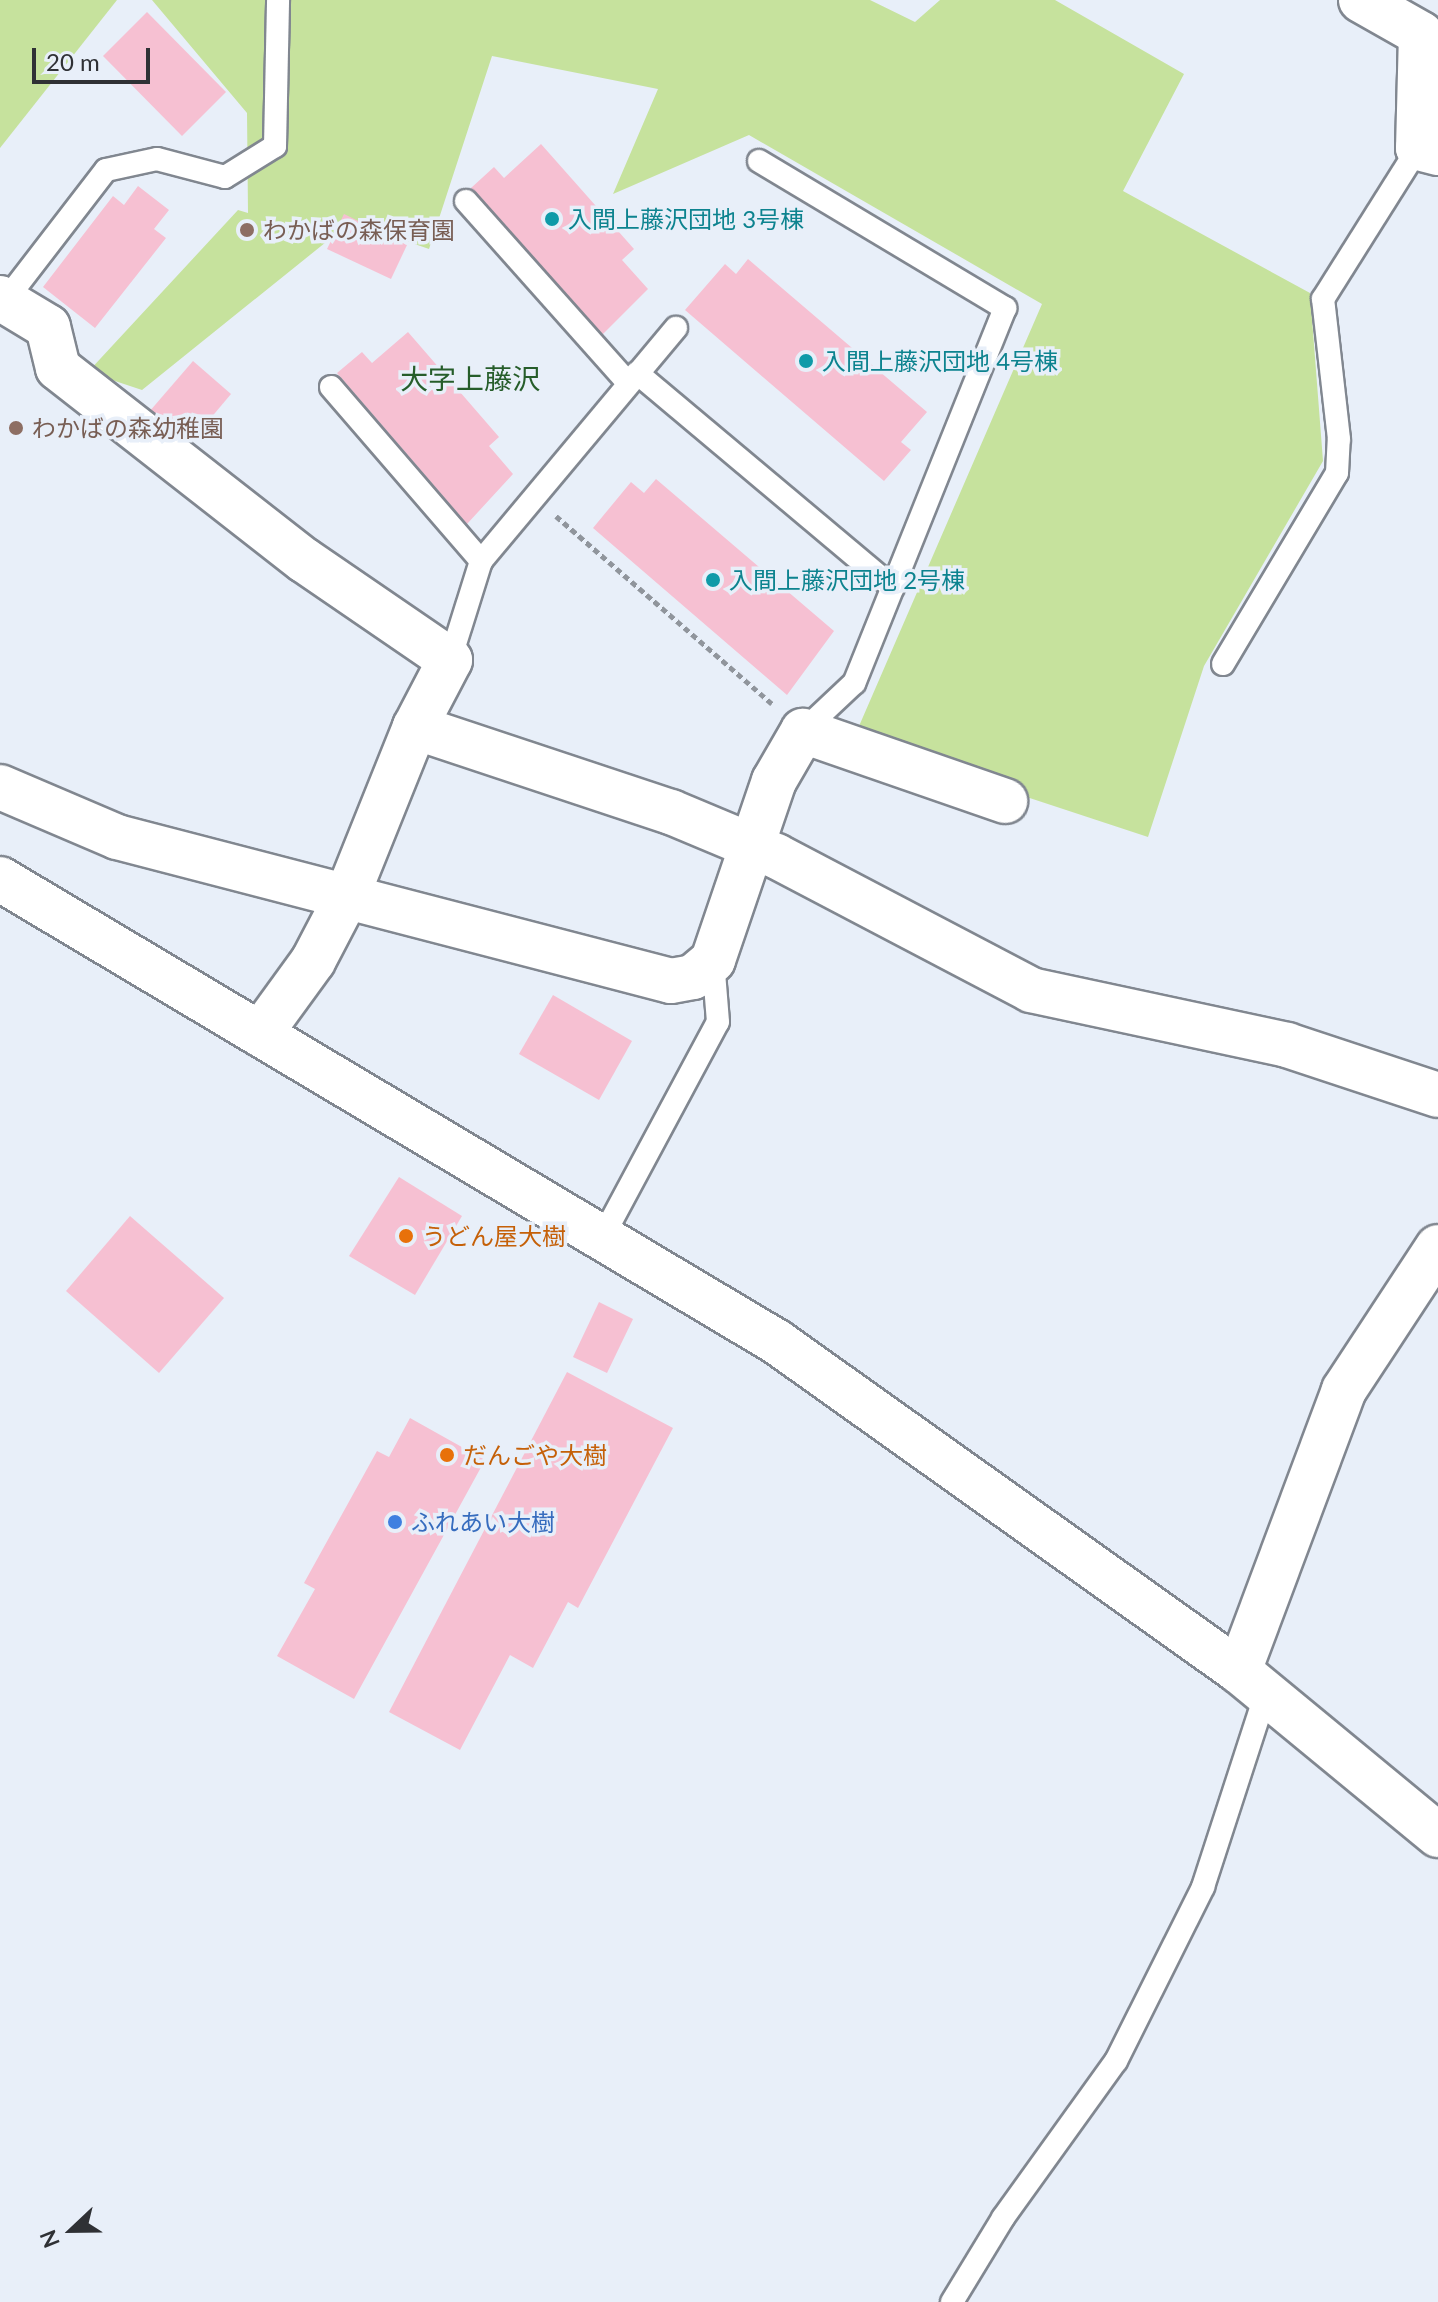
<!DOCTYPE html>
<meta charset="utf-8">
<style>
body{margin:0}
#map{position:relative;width:1438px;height:2302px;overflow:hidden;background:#e8eff9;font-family:Lato,"Noto Sans JP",sans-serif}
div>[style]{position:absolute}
.green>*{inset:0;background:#c6e29d}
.building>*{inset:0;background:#f6c0d2}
.path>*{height:5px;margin-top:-2.5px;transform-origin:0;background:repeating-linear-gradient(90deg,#90959c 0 6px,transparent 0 10px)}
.roads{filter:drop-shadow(2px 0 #818790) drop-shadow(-2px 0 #818790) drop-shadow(0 2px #818790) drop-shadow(0 -2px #818790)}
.service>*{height:22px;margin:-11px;padding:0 11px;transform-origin:11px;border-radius:11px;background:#fff}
.minor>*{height:44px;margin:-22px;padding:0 22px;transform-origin:22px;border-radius:22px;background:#fff}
.tertiary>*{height:44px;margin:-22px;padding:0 22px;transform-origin:22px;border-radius:22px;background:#fff}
.dots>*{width:22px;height:22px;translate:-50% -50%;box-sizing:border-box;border:4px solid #e8eff9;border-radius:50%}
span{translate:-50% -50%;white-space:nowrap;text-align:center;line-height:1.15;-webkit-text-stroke:7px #e8eff9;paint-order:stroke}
.culture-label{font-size:24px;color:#0d838f}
.left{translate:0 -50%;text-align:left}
.education-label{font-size:24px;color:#785e54}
.food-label{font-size:24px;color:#c56008}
.shop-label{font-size:24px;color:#366cbe}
.quarter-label{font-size:28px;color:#265d2a}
.north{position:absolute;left:32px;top:2190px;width:80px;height:80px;-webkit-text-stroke:6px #e8eff9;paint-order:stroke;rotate:248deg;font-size:22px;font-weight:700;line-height:32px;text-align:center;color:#2f3135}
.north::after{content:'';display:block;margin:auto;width:28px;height:36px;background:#2f3135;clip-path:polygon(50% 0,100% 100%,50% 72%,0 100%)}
.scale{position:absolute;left:32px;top:48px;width:118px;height:36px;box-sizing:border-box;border:4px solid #2f3135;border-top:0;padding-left:10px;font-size:24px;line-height:28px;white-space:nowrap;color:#2f3135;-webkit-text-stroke:6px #e8eff9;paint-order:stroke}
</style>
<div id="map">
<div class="green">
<i style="clip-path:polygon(0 0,117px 0,0 148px)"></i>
<i style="clip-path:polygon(152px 0,870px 0,915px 22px,940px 0,1055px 0,1184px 74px,1123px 191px,1310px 293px,1323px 461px,1204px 666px,1148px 837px,853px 740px,1042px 304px,749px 135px,613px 194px,658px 89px,492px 56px,429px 249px,351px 222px,142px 390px,88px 372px,238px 210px,248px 213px,247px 113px)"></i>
</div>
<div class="building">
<i style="clip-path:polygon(147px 12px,226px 92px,182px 136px,103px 56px)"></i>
<i style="clip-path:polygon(541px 144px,634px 249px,622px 260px,648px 289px,602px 335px,471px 188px,494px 167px,504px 178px)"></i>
<i style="clip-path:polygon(138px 186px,169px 210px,154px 229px,166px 238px,95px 328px,43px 287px,113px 196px,124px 205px)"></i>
<i style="clip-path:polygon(344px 214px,407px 245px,391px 279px,327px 249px)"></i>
<i style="clip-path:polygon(748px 259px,927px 412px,901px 442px,911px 450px,884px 481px,685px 310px,725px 264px,736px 274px)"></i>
<i style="clip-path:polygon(408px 332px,499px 437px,489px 446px,513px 474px,467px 524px,337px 373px,362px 352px,372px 363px)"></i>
<i style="clip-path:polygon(193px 361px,231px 394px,188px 445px,149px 412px)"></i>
<i style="clip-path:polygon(656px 479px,834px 631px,787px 695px,593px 528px,631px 482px,644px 493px)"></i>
<i style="clip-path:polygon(553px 995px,632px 1041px,599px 1100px,519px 1054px)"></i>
<i style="clip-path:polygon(399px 1177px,462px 1216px,415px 1295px,349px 1256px)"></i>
<i style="clip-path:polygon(130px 1216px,224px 1298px,159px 1373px,66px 1291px)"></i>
<i style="clip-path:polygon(599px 1302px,633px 1319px,607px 1373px,573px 1357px)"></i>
<i style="clip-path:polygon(567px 1372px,673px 1428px,578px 1608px,568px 1602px,533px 1668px,510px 1655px,460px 1750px,389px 1712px)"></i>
<i style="clip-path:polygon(410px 1418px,485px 1460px,354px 1699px,277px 1656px,315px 1589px,304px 1583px,377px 1451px,389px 1457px)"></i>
</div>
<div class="path">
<i style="left:556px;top:516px;width:286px;rotate:41deg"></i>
</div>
<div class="roads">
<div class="service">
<i style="left:759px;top:161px;width:287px;rotate:30.9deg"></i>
<i style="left:1005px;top:308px;width:404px;rotate:111.9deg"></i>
<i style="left:854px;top:683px;width:70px;rotate:136.7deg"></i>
<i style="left:466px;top:201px;width:244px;rotate:48.3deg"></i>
<i style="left:5px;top:301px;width:165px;rotate:-52.4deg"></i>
<i style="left:106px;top:170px;width:52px;rotate:-12.2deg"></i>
<i style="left:157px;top:159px;width:70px;rotate:14.8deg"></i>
<i style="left:225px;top:177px;width:59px;rotate:-31.8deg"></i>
<i style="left:275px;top:146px;width:146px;rotate:-88.8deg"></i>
<i style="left:637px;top:373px;width:334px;rotate:40deg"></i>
<i style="left:331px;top:387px;width:230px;rotate:49.2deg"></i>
<i style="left:450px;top:660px;width:104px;rotate:-72.6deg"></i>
<i style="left:481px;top:561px;width:304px;rotate:-50.1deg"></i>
<i style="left:1223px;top:664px;width:222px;rotate:-59.2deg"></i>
<i style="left:1337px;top:473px;width:34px;rotate:-87deg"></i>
<i style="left:1339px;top:439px;width:141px;rotate:-96.5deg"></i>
<i style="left:1323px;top:299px;width:178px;rotate:-57.8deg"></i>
<i style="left:602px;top:1238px;width:245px;rotate:-61.8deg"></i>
<i style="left:718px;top:1022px;width:62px;rotate:-94.6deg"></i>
<i style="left:952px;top:2302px;width:98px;rotate:-58.7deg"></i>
<i style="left:1003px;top:2218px;width:193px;rotate:-54.3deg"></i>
<i style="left:1116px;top:2061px;width:195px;rotate:-63.4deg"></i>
<i style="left:1203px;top:1887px;width:204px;rotate:-72deg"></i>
</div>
<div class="minor">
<i style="left:1361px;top:0;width:69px;rotate:29.5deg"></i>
<i style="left:1421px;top:34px;width:114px;rotate:91.5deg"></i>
<i style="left:1418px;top:148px;width:21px;rotate:14deg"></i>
<i style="left:0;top:298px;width:56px;rotate:31.1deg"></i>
<i style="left:48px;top:327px;width:42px;rotate:76.3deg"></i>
<i style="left:58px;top:368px;width:312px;rotate:38deg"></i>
<i style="left:304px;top:560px;width:177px;rotate:34.4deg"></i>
<i style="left:450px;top:660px;width:76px;rotate:117.6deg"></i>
<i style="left:415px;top:727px;width:182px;rotate:111.9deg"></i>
<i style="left:347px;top:896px;width:73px;rotate:117.6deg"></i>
<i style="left:313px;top:961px;width:90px;rotate:126deg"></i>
<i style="left:415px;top:727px;width:270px;rotate:18.4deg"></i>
<i style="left:671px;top:812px;width:114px;rotate:22.7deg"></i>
<i style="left:776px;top:856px;width:288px;rotate:27.7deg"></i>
<i style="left:1031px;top:990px;width:262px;rotate:12.1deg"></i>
<i style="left:1287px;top:1045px;width:159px;rotate:18.3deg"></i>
<i style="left:0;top:787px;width:127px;rotate:23.1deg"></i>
<i style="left:117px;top:837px;width:572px;rotate:14.57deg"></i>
<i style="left:671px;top:981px;width:22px;rotate:-10deg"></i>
<i style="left:693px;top:977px;width:26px;rotate:-40deg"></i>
<i style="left:713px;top:960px;width:189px;rotate:-71.2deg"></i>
<i style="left:774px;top:781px;width:58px;rotate:-59.9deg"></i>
<i style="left:803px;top:731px;width:214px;rotate:19.1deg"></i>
<i style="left:1239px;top:1671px;width:300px;rotate:-69.5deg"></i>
<i style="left:1344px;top:1390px;width:171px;rotate:-56.7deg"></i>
</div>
<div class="tertiary">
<i style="left:0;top:879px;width:904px;rotate:30.79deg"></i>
<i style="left:777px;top:1342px;width:567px;rotate:35.46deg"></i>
<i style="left:1239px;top:1671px;width:258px;rotate:39.5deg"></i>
</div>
</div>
<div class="dots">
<i style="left:552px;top:219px;background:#0f9aa8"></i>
<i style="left:247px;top:230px;background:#8d6e63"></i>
<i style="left:806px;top:361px;background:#0f9aa8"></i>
<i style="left:16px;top:428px;background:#8d6e63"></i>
<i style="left:713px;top:580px;background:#0f9aa8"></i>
<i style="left:406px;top:1236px;background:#e8710a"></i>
<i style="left:447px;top:1455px;background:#e8710a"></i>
<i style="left:395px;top:1522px;background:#3f7fe0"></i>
</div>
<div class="culture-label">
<span class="left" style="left:568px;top:219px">入間上藤沢団地 3号棟</span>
<span class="left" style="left:822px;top:361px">入間上藤沢団地 4号棟</span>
<span class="left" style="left:729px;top:580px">入間上藤沢団地 2号棟</span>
</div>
<div class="education-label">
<span class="left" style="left:263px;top:230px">わかばの森保育園</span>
<span class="left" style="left:32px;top:428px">わかばの森幼稚園</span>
</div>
<div class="food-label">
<span class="left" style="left:422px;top:1236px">うどん屋大樹</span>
<span class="left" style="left:463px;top:1455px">だんごや大樹</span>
</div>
<div class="shop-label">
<span class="left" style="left:411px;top:1522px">ふれあい大樹</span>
</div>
<div class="quarter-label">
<span style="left:470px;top:378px">大字上藤沢</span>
</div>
<div class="north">N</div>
<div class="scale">20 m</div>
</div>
